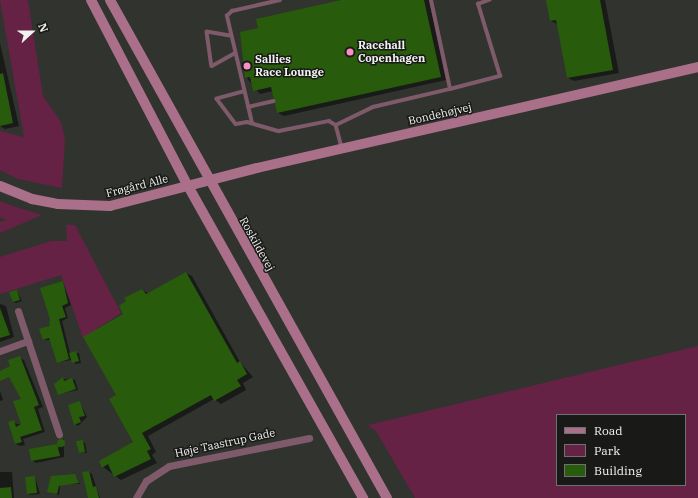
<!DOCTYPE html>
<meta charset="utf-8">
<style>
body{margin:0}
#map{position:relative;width:698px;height:498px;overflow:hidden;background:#30332e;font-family:"IBM Plex Serif",serif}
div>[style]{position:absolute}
.green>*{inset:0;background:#652244}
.shadow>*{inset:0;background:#0007}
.building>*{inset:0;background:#285b0b}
.round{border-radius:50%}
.lane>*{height:3.5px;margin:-1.75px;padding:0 1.75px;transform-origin:1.75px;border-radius:1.75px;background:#7f5a6a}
.street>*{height:7px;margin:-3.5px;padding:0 3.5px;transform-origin:3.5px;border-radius:3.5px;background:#7f5a6a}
.secondary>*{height:10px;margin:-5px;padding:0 5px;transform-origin:5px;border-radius:5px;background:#aa6f89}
.dots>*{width:11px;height:11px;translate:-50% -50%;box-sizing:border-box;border:2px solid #191a18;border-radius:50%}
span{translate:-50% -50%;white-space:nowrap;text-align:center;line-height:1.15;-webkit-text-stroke:3px #191a18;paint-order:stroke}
.poi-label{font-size:11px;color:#f1f3f1;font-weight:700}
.left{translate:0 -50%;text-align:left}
.street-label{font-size:11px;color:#f1f3f1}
.legend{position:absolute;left:556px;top:414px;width:130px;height:72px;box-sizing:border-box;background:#191a18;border:1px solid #6f716f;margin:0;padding:5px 7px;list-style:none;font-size:12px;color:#f1f3f1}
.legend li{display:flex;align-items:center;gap:8px;height:20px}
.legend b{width:20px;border:1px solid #6f716f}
.north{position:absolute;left:12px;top:12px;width:40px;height:40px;-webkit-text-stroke:3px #191a18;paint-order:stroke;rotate:69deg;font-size:11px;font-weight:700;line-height:16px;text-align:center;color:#f1f3f1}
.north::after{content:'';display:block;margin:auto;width:14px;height:18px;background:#f1f3f1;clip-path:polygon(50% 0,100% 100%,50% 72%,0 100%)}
</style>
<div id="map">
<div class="green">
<i style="clip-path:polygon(0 0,28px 0,43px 96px,61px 122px,65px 140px,62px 188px,18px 179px,0 170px,0 131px,24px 137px)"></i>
<i style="clip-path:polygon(0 201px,13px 206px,42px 215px,0 233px,0 222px,6px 220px,0 217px)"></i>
<i style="clip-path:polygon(66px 225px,75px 225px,121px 313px,83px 338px,61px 275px,0 294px,0 257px,51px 241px,67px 241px)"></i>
<i style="clip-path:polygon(evenodd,698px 346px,698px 498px,415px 498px,376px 431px,368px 425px,698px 346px,557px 415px,685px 415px,685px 485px,557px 485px,557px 415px)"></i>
</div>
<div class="shadow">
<i style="clip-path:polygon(346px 0,429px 0,446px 80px,284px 116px,278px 113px,273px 91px,260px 94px,246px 77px)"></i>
<i style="clip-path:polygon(547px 0,605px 0,619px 73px,574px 81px,568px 78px,557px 24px,551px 21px)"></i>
<i style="clip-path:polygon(0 43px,19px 126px,5px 129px,0 126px)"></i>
<i style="clip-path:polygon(186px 273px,192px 276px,240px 362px,253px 377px,243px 383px,246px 390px,221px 404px,214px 399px,148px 436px,156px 452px,152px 455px,157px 463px,121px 480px,103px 467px,135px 443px,117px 396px,125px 315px,142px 290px,148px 293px)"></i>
<i style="clip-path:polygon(63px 282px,71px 305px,65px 308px,68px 318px,62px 321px,70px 353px,79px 353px,81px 363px,76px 364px,72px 360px,58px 362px,50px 340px,44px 340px)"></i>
<i style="clip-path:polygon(17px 291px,22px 301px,16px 303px,13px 302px)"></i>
<i style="clip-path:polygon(0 304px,6px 306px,14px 337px,0 342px)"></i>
<i style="clip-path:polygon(19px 358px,24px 360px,43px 407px,38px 409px,45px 432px,23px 439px,25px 445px,21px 446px,16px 444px,9px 422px,22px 425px,22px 399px,12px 367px)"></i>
<i style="clip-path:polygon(63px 379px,75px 380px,78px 390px,58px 394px)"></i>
<i style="clip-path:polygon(0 391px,3px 400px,0 401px)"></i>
<i style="clip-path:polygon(80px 402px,87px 417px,78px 426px,75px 424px)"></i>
<i style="clip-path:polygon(64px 439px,64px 457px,36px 463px,32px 460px,60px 447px,58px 440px)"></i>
<i style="clip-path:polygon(82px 441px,85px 443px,87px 453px,79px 452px)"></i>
<i style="clip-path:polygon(0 472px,12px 472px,14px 498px,0 498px)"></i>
<i style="clip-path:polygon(89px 472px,92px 474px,100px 498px,89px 498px)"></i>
<i style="clip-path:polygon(75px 475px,80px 484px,68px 484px)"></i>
<i style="clip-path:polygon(35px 477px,40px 494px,31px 495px,28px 494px)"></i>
<i style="clip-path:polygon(61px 480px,59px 495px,48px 491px)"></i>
</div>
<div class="building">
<i style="clip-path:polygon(341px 0,424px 0,441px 77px,277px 113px,271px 87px,253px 91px,250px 77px,245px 78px,240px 32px,258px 28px,256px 19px)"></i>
<i style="clip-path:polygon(546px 0,600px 0,613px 70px,567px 78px,556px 20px,550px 21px)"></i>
<i style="clip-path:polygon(3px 73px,13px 123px,0 126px,0 74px)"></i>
<i style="clip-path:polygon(186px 272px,237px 363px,240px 361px,247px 374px,237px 380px,241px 386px,214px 401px,211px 395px,142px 433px,151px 449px,147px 451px,151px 459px,114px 477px,108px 464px,102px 468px,99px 461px,133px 442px,109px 399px,116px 395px,83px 337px,123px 314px,119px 306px,126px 301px,124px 298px,142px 289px,146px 294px)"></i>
<i style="clip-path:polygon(63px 281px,68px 303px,62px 306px,66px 317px,59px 319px,69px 359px,57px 363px,49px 338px,43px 340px,39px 329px,49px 326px,50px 319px,40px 288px)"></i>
<i style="clip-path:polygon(17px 290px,20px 300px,13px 302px,9px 292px)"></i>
<i style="clip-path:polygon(0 308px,10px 335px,0 338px)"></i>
<i style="clip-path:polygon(76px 351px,79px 361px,72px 363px,69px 353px)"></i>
<i style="clip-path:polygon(20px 356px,39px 405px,34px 407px,42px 430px,20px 437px,22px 442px,15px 444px,8px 422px,14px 420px,16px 427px,21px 424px,13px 401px,21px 399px,9px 377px,0 381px,0 371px,10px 366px,8px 360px)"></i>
<i style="clip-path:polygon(63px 377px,64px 381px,72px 378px,76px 389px,58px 395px,54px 384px)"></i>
<i style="clip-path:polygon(80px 401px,85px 416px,79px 417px,81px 422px,74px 425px,68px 405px)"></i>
<i class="round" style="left:57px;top:439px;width:8px;height:8px"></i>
<i style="clip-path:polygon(83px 440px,85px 452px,79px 453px,76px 441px)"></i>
<i style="clip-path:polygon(57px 444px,60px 456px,31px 461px,29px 449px)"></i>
<i style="clip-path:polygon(89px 471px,93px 487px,96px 486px,99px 498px,88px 498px,82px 472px)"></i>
<i style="clip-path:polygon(75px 474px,79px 483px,59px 486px,57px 494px,47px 492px,51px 476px)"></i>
<i style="clip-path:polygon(35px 476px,37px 493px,27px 494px,25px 477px)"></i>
<i style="clip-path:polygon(11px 487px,12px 498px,0 498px,0 488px)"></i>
</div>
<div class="lane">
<i style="left:230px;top:36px;width:23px;rotate:-170deg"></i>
<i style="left:207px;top:32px;width:34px;rotate:82deg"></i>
<i style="left:212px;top:66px;width:25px;rotate:-29deg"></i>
<i style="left:450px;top:89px;width:52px;rotate:-14.6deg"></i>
<i style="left:500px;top:76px;width:75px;rotate:-107deg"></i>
<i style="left:478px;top:4px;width:12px;rotate:-20deg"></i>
<i style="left:243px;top:92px;width:27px;rotate:165deg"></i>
<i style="left:217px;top:99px;width:31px;rotate:53deg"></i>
<i style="left:236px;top:124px;width:11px;rotate:-10deg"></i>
<i style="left:247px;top:122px;width:33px;rotate:16deg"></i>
<i style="left:279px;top:131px;width:51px;rotate:-11.3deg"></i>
<i style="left:329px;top:121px;width:8px;rotate:30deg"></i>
<i style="left:336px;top:125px;width:24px;rotate:75deg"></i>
<i style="left:248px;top:107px;width:26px;rotate:-13deg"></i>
<i style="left:252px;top:123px;width:110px;rotate:-103.2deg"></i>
<i style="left:227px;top:16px;width:7px;rotate:-45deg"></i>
<i style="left:232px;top:11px;width:49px;rotate:-12.9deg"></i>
<i style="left:336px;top:125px;width:41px;rotate:-25.9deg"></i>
<i style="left:373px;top:107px;width:79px;rotate:-13.2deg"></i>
<i style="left:450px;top:89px;width:91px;rotate:-102.1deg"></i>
</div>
<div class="street">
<i style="left:18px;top:311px;width:130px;rotate:71.6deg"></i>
<i style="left:0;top:351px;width:30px;rotate:-20deg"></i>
<i style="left:136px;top:498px;width:20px;rotate:-60deg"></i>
<i style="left:146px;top:481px;width:27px;rotate:-33deg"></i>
<i style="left:169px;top:466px;width:143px;rotate:-11.3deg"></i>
</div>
<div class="secondary">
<i style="left:91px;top:0;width:210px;rotate:62.5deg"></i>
<i style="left:188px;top:186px;width:358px;rotate:60.7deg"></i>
<i style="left:110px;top:0;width:570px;rotate:60.92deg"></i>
<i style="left:0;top:186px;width:35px;rotate:22deg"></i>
<i style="left:32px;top:199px;width:26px;rotate:11deg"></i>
<i style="left:58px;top:204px;width:52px;rotate:2.2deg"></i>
<i style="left:110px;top:206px;width:152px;rotate:-14.5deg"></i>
<i style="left:257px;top:168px;width:452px;rotate:-12.9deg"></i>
</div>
<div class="dots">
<i style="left:350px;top:52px;background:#fc8fc1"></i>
<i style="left:247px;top:66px;background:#fc8fc1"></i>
</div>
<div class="poi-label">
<span class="left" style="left:358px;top:52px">Racehall<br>Copenhagen</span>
<span class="left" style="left:255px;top:66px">Sallies<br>Race Lounge</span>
</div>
<div class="street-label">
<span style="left:440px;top:114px;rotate:-13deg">Bondehøjvej</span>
<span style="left:137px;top:186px;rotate:-14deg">Frøgård Alle</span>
<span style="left:257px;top:244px;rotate:61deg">Roskildevej</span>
<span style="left:225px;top:443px;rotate:-12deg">Høje Taastrup Gade</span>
</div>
<ul class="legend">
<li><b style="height:5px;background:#aa6f89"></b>Road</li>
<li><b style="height:11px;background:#652244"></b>Park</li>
<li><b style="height:11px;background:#285b0b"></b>Building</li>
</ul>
<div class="north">N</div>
</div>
